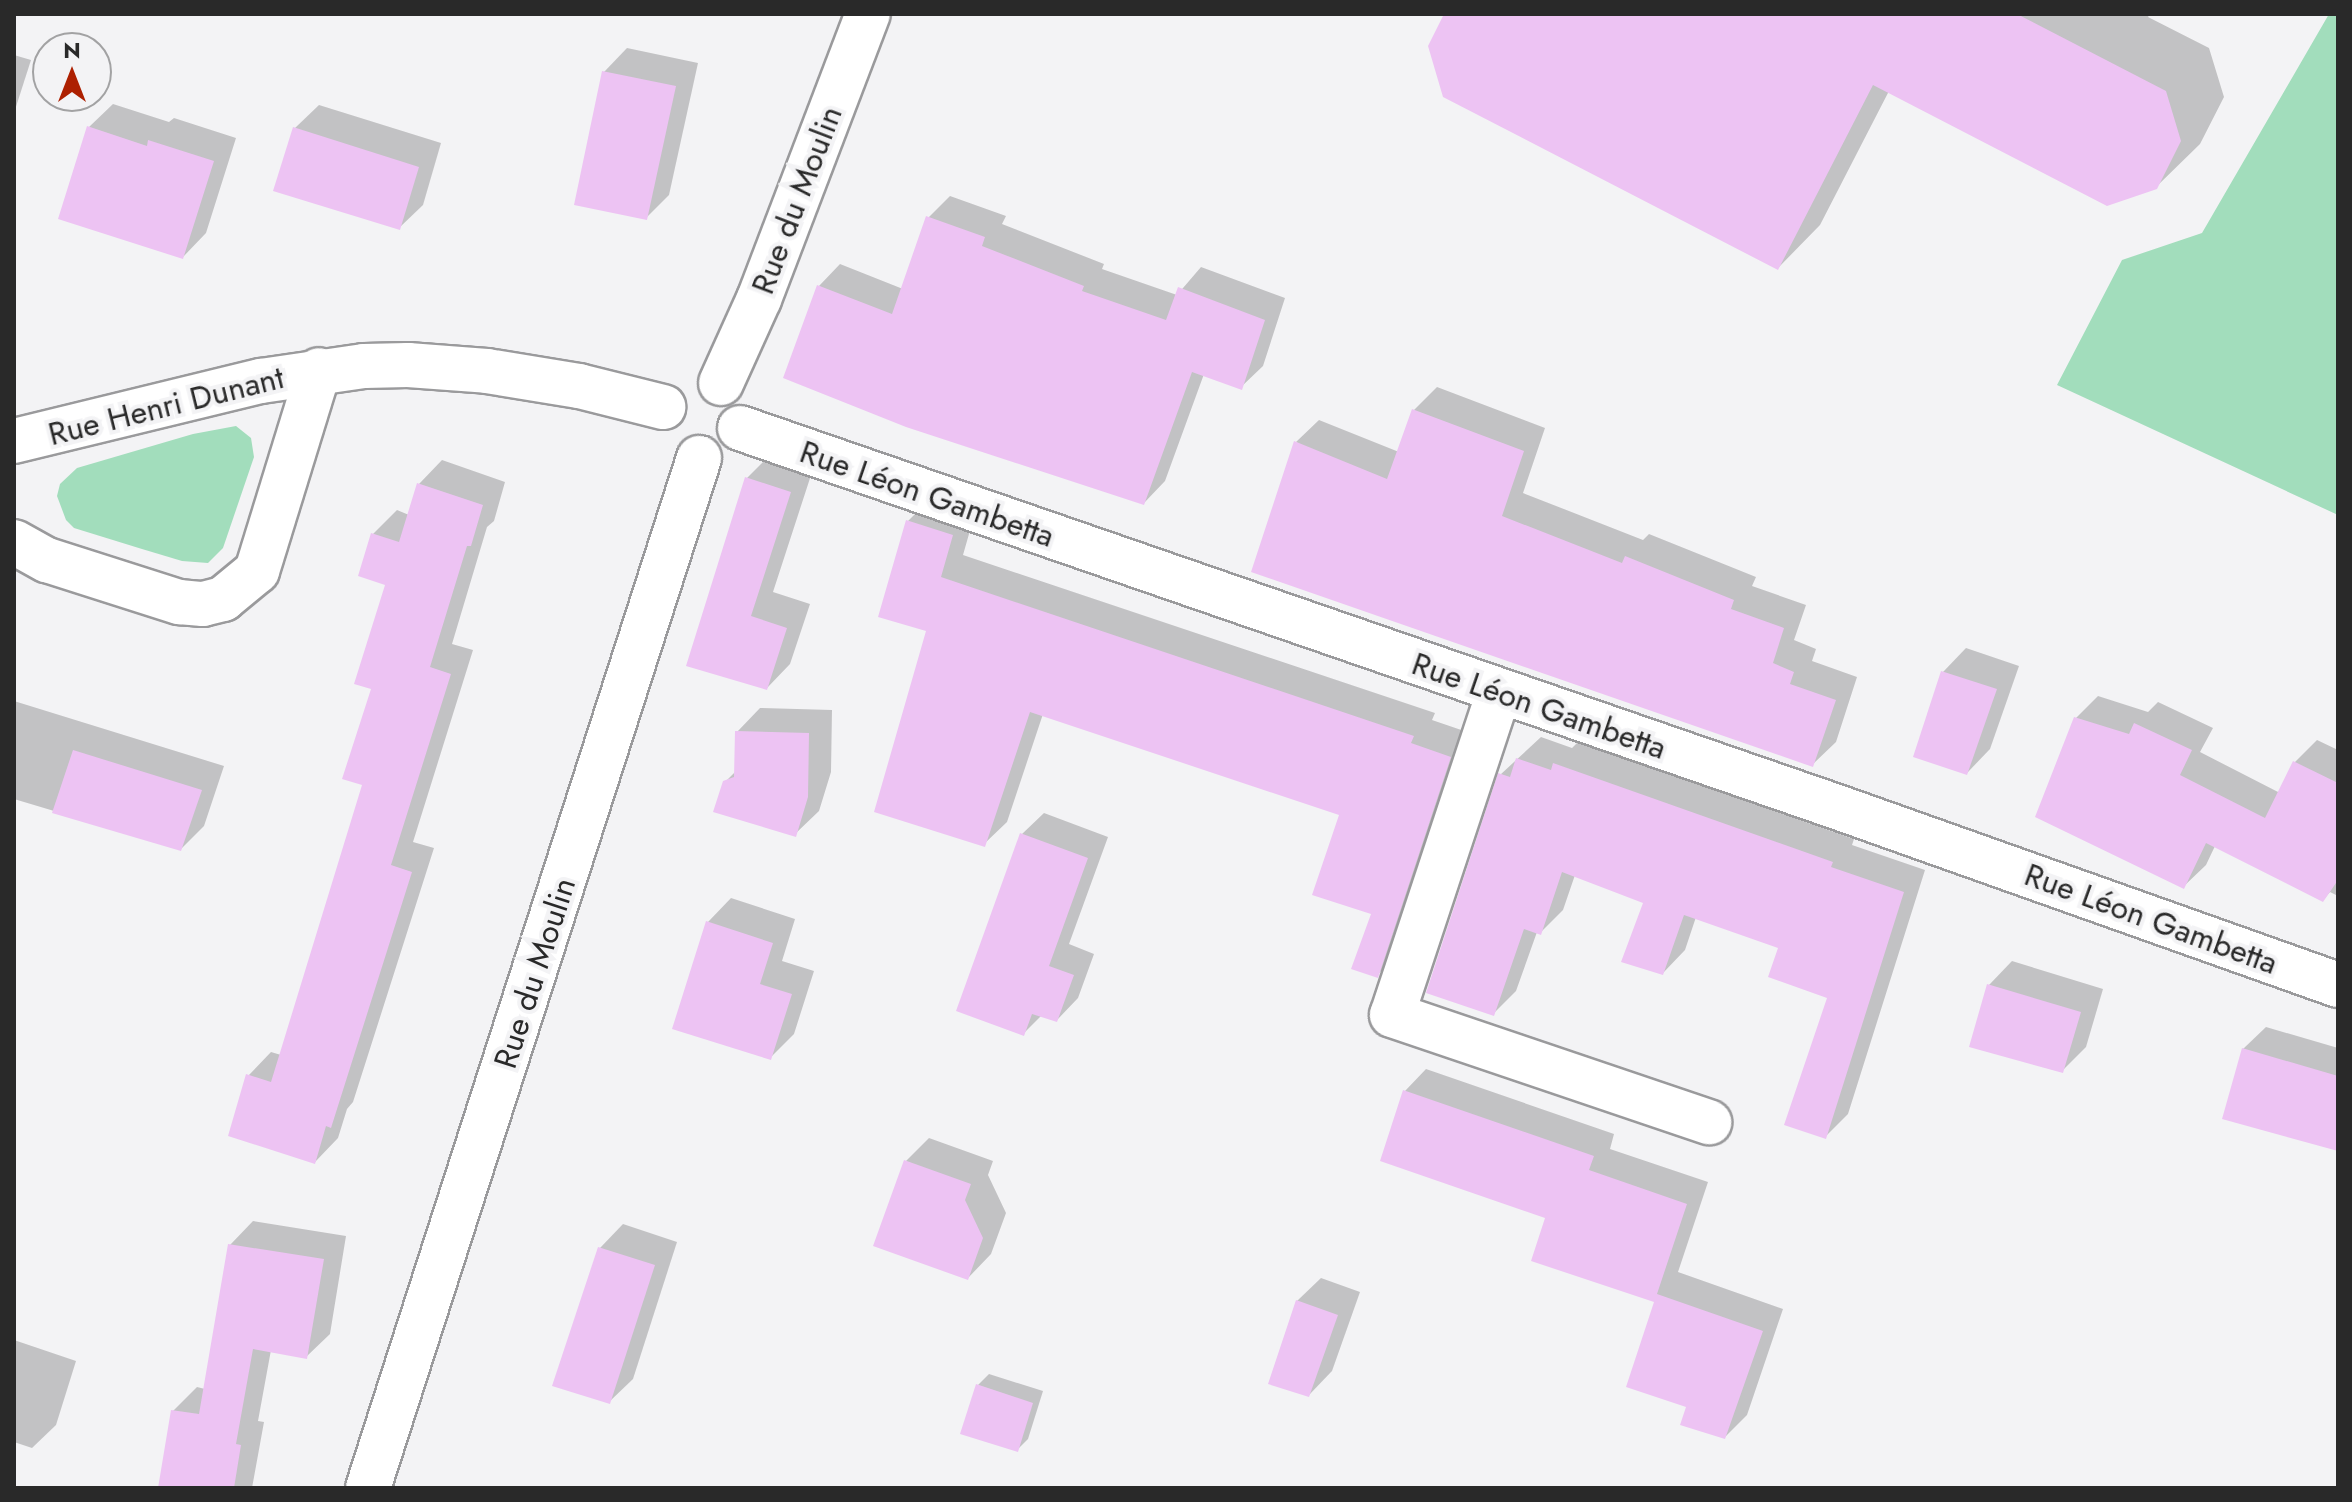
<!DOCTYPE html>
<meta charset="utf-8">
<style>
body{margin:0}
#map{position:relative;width:2352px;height:1502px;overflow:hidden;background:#f3f3f5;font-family:Jost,sans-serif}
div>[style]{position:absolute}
.green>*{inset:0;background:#a2ddbc}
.shadow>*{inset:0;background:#0003}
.building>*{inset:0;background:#edc3f3}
.roads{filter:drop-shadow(2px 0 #9a9a9c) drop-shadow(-2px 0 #9a9a9c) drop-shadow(0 2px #9a9a9c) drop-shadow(0 -2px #9a9a9c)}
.minor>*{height:44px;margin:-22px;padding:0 22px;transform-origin:22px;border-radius:22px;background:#fff}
span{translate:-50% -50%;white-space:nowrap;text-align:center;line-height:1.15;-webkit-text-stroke:8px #f3f3f5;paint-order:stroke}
.street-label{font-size:32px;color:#292929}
.frame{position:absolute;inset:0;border:16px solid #292929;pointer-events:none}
.north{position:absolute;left:32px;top:32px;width:80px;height:80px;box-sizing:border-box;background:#f3f3f5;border:2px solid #a2a2a3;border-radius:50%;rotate:0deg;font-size:22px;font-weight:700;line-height:32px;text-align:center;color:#292929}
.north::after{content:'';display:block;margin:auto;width:28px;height:36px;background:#ad2001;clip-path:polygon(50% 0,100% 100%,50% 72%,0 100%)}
</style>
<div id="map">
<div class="green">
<i style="clip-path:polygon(2329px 14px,2338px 14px,2338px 515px,2057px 385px,2122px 260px,2202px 233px)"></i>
<i style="clip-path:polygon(236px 426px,251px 438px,254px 457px,223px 548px,208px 563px,182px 561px,142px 549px,74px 528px,66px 520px,57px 496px,60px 484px,77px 468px,193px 434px)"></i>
</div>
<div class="shadow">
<i style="clip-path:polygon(1446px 14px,2150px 14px,2148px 17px,2209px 48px,2224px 97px,2200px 144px,2156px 187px,1889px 91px,1820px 225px,1778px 268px)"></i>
<i style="clip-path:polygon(627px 48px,698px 63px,669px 195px,646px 218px,604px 72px)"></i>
<i style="clip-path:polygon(14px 55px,31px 60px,14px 113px)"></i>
<i style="clip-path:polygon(113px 104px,169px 122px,174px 118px,236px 138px,206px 233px,183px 257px,89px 127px)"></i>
<i style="clip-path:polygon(319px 105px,441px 143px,423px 205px,399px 228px,295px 128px)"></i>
<i style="clip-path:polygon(950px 196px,1006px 216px,1002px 224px,1104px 264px,1102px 269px,1177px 295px,1201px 267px,1285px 298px,1263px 366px,1241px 387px,1204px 374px,1165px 481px,1144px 503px,819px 286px,840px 264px,903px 289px,928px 218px)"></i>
<i style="clip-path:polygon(1437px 387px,1545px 428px,1523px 493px,1643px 540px,1649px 534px,1756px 577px,1752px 586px,1806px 605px,1794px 640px,1816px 649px,1812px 661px,1857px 677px,1836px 742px,1813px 764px,1296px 442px,1319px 420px,1399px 452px,1414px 410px)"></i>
<i style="clip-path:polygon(770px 455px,813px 469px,773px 592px,810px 604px,790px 664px,767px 688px,688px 665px,747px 478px)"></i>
<i style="clip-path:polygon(442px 460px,505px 482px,494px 521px,487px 527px,452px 644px,473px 650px,413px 842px,434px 848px,353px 1102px,347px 1109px,338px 1138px,315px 1162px,248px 1076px,271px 1052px,281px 1055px,364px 784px,388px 584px,360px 575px,373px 534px,397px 510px,409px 515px,419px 484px)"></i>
<i style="clip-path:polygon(931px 498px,975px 513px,963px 555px,1435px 713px,1432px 720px,1473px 734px,1400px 953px,1377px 975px,1374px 913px,1341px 814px,1043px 714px,1007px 822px,984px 844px,928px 630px,908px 521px)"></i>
<i style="clip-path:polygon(1966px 648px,2019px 666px,1990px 749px,1967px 773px,1943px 672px)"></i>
<i style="clip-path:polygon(2098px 696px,2148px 712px,2158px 702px,2213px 728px,2200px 752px,2280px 793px,2295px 762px,2317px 740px,2338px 750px,2338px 896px,2330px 892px,2323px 900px,2215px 846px,2206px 865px,2183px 887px,2076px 718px)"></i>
<i style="clip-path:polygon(14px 701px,224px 766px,204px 826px,181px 849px,14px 799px)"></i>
<i style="clip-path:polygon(760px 708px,832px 710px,831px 772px,819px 811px,795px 834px,725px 782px,736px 771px,737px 732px)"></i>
<i style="clip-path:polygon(1541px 737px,1572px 748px,1578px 742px,1854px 839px,1852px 845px,1925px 870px,1848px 1114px,1825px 1137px,1830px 996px,1781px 947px,1696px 917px,1685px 950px,1663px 973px,1645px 902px,1575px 875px,1563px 910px,1540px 933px,1537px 932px,1516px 991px,1494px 1013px,1500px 775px)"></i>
<i style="clip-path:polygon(1044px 813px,1108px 837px,1069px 944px,1094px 954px,1078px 998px,1057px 1020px,1042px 1015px,1024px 1033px,1022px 834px)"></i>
<i style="clip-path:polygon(731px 898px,795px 919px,782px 961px,814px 971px,794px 1034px,771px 1057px,708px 922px)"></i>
<i style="clip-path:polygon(2012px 961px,2103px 989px,2086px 1047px,2063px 1070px,1989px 985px)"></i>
<i style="clip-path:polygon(2266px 1027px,2338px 1048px,2338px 1149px,2243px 1049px)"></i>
<i style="clip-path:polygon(1426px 1069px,1614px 1134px,1610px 1149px,1708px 1182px,1678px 1272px,1783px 1309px,1747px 1415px,1725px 1437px,1688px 1406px,1657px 1301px,1547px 1217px,1405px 1091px)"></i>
<i style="clip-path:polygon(929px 1138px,993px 1161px,988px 1175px,1006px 1213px,991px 1254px,968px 1278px,906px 1161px)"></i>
<i style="clip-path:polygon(253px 1221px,346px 1236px,330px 1334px,306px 1357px,271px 1350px,258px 1421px,264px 1422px,252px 1488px,160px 1488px,173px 1411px,197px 1387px,205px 1389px,230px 1245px)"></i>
<i style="clip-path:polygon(623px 1224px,677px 1242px,633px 1379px,609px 1402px,600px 1248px)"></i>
<i style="clip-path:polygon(1321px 1278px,1360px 1292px,1332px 1371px,1309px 1395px,1297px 1301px)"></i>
<i style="clip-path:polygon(14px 1340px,76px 1361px,56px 1425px,32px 1448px,14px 1442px)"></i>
<i style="clip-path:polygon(989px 1374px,1043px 1391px,1028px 1439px,1017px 1450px,978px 1385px)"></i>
</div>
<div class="building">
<i style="clip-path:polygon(1444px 14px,2017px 14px,2166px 91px,2181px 141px,2157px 189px,2107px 206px,1873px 85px,1778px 270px,1443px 97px,1428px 46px)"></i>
<i style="clip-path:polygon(602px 71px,676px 86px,647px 220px,574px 205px)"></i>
<i style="clip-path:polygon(87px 126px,147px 146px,148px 140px,214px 161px,183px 259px,58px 219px)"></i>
<i style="clip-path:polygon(293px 127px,419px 167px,400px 230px,273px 191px)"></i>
<i style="clip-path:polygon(926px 216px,985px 237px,982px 246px,1084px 286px,1082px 291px,1166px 320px,1178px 287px,1265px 320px,1242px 390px,1192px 372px,1144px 505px,906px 427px,783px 378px,817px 285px,892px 314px)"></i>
<i style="clip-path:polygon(1412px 409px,1524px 451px,1502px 516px,1622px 563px,1625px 556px,1734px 600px,1731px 609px,1784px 628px,1773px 663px,1794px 672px,1790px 684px,1836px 700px,1813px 767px,1251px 572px,1294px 441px,1387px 479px)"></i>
<i style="clip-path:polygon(745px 477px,791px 492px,751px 616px,787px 628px,767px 690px,686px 666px)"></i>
<i style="clip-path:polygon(417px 483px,483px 505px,471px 546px,467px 546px,430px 667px,451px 674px,391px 865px,412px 872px,331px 1128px,326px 1126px,315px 1164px,228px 1136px,246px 1074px,271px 1082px,362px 785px,342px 779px,371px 689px,354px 684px,385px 585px,358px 576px,371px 533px,399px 542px)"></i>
<i style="clip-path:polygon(906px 520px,953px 535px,941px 577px,1414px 736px,1411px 743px,1451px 757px,1378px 978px,1351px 969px,1371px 914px,1312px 895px,1339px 815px,1030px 712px,985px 847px,874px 812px,926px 631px,878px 617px)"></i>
<i style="clip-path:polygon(1941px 671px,1997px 689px,1967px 775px,1913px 757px)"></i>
<i style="clip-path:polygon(2074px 717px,2129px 734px,2134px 723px,2192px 750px,2180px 775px,2265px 818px,2293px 761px,2338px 783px,2338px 880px,2323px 902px,2206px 843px,2184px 889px,2035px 817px)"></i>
<i style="clip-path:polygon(735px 731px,809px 733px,808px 797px,796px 837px,713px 812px,723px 781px,734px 777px)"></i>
<i style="clip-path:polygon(73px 750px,202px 790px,181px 851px,52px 813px)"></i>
<i style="clip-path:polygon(1516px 758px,1551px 770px,1553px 763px,1833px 862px,1831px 867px,1904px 892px,1826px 1139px,1784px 1125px,1827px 998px,1768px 977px,1778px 948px,1684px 915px,1663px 975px,1621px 962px,1643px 903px,1562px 872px,1541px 935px,1524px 929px,1494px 1016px,1426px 993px,1498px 773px,1510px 777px)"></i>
<i style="clip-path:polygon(1020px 833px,1088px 858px,1049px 966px,1074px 975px,1057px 1022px,1032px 1014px,1024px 1036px,956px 1011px)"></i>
<i style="clip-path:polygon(706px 921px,773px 943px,760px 984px,792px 994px,771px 1060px,672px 1029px)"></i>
<i style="clip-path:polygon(1987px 984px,2081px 1012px,2063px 1073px,1969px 1047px)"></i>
<i style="clip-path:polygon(2242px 1048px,2338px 1076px,2338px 1151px,2222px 1119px)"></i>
<i style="clip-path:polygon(1403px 1090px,1594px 1156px,1589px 1170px,1687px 1204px,1657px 1294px,1763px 1331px,1725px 1439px,1680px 1425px,1686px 1407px,1626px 1387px,1654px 1302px,1531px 1261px,1545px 1218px,1380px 1161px)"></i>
<i style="clip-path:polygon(904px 1160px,971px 1184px,965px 1200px,983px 1238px,968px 1280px,873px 1246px)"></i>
<i style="clip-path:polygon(228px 1244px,324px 1259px,307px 1359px,253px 1349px,236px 1444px,241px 1445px,234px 1488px,158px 1488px,171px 1410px,199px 1414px)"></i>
<i style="clip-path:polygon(598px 1247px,655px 1265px,610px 1404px,552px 1386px)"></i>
<i style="clip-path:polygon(1296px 1300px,1338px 1315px,1309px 1397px,1268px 1384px)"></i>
<i style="clip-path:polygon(976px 1384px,1033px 1403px,1018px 1452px,960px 1434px)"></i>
</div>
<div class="roads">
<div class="minor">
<i style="left:721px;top:383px;width:92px;rotate:-65.7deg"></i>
<i style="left:759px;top:299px;width:305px;rotate:-69.1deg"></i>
<i style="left:740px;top:428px;width:1161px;rotate:19.06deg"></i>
<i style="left:1837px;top:807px;width:532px;rotate:19.56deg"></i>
<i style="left:14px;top:441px;width:254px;rotate:-13.7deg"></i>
<i style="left:261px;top:381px;width:104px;rotate:-8.3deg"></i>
<i style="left:364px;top:366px;width:44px;rotate:-1.3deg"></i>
<i style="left:408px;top:365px;width:79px;rotate:4.3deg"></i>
<i style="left:487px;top:371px;width:93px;rotate:9.3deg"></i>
<i style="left:579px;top:386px;width:87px;rotate:14deg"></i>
<i style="left:14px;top:542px;width:38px;rotate:29deg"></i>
<i style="left:47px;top:560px;width:139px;rotate:17.7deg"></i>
<i style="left:179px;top:602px;width:24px;rotate:5deg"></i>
<i style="left:203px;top:604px;width:21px;rotate:-14deg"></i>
<i style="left:223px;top:599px;width:44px;rotate:-39.5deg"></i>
<i style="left:257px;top:571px;width:210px;rotate:-72.9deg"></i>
<i style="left:1499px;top:692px;width:340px;rotate:108.3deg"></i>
<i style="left:1392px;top:1015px;width:335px;rotate:18.7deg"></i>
<i style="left:368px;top:1488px;width:1082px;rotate:-72.18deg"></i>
</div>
</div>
<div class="street-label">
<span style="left:797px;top:200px;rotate:-69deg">Rue du Moulin</span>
<span style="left:166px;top:406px;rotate:-14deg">Rue Henri Dunant</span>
<span style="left:927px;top:494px;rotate:19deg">Rue Léon Gambetta</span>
<span style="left:1539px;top:706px;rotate:19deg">Rue Léon Gambetta</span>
<span style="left:2151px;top:919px;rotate:20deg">Rue Léon Gambetta</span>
<span style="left:535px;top:973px;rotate:-72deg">Rue du Moulin</span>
</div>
<div class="frame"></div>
<div class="north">N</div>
</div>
